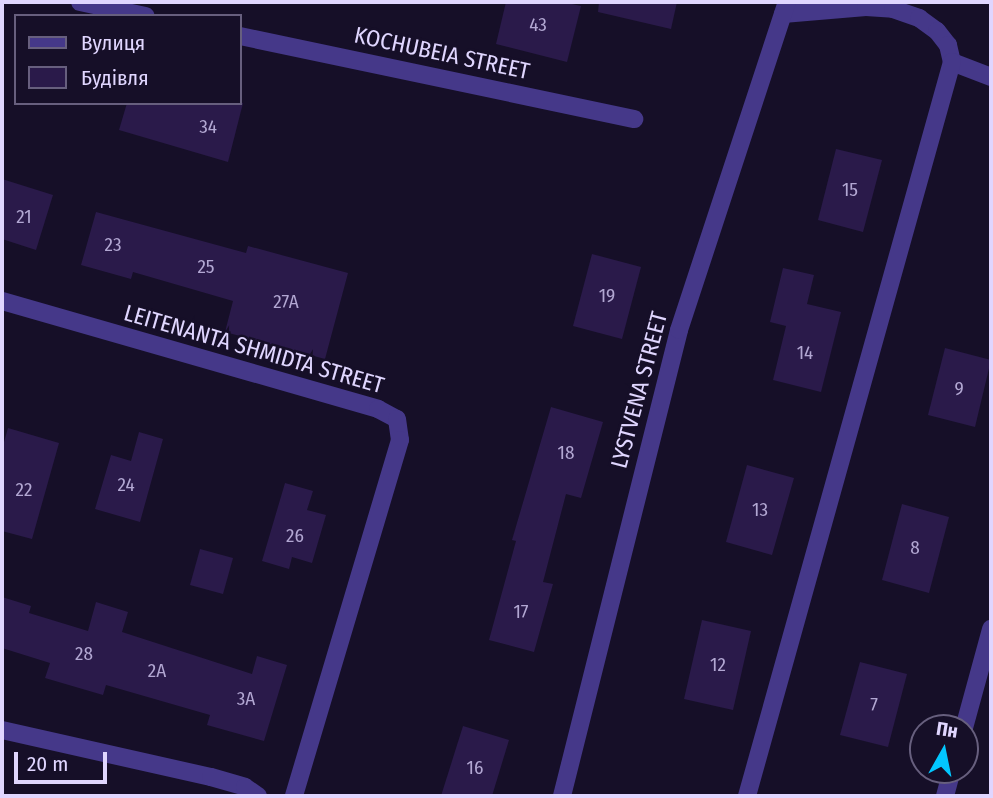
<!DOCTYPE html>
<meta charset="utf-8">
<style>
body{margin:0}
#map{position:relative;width:993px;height:798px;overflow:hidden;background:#160f28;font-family:"Fira Sans Condensed",sans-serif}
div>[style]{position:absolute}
.building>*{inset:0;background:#2a1a4a}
.minor>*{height:18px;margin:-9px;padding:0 9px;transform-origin:9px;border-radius:9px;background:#453889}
span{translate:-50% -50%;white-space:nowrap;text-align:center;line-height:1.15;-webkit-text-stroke:5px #160f28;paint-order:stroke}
.number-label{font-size:19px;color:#b2a7d2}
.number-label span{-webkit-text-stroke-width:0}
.street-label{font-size:23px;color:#e0d6ff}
.frame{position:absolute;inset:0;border:4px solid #e0d6ff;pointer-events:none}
.legend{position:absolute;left:14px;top:14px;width:228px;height:91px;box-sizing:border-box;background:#160f28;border:2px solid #675f7e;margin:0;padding:9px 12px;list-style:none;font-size:21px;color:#e0d6ff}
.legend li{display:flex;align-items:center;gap:14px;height:35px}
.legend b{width:35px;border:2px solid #675f7e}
.north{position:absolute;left:909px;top:714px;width:70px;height:70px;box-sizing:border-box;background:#160f28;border:2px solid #675f7e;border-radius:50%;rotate:9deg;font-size:19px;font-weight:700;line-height:28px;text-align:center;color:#e0d6ff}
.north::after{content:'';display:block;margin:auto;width:24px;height:32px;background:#02c7ff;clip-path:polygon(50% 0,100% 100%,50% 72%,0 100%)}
.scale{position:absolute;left:14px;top:752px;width:93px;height:32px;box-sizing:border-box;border:4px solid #e0d6ff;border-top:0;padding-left:9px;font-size:21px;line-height:24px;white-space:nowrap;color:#e0d6ff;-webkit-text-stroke:5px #160f28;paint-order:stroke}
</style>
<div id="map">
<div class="building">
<i style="clip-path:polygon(506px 2px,563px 2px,581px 6px,567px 62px,496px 44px)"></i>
<i style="clip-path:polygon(599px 2px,677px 2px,671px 29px,598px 12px)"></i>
<i style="clip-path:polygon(127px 103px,243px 103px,228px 162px,119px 130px)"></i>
<i style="clip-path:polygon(836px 149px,882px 160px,863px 232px,818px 220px)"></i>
<i style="clip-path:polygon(2px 179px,53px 195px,36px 250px,2px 239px)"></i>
<i style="clip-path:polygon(96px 212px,246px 253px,248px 246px,348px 273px,325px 359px,225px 332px,233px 301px,133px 272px,131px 279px,81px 265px)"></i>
<i style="clip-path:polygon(592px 254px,641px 267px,622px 339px,573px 326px)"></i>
<i style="clip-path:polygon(783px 268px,814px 275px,807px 304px,841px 312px,821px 392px,773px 380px,786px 326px,770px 322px)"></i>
<i style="clip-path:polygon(945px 348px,991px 360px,975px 427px,928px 415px)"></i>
<i style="clip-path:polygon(551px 407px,603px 422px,581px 498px,566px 494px,543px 582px,553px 584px,534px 652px,489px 640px,516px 541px,512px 540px)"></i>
<i style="clip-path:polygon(8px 428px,59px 443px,32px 539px,2px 531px,2px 449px)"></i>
<i style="clip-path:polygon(139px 432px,163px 439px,140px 522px,95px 509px,111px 455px,131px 461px)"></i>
<i style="clip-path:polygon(747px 465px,794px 478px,772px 555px,726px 542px)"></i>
<i style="clip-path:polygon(285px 483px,313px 491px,307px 510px,326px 515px,312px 563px,292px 557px,289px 569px,262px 561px)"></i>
<i style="clip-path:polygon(902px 504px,949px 517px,929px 593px,882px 580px)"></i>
<i style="clip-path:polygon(200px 549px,233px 558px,223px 594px,190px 585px)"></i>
<i style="clip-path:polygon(2px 597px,31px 606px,29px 613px,88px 631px,96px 602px,128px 612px,122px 632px,252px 674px,257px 656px,287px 665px,264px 741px,207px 725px,210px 715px,106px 685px,103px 695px,45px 678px,50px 663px,2px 648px)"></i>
<i style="clip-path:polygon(702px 620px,751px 631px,733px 710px,684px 699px)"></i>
<i style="clip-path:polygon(860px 662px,907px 674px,888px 747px,840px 735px)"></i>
<i style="clip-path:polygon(463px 726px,509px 740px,492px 796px,441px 796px)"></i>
</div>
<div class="minor">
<i style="left:80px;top:2px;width:67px;rotate:12deg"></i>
<i style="left:783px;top:14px;width:83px;rotate:-4.8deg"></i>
<i style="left:866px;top:7px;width:27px;rotate:4deg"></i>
<i style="left:893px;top:9px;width:28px;rotate:19deg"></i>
<i style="left:919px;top:18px;width:22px;rotate:36deg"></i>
<i style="left:937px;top:31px;width:18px;rotate:52deg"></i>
<i style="left:948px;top:45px;width:17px;rotate:77deg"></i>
<i style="left:952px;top:62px;width:42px;rotate:21deg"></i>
<i style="left:240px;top:36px;width:403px;rotate:11.9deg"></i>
<i style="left:2px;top:301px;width:391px;rotate:16deg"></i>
<i style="left:378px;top:409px;width:21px;rotate:28deg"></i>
<i style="left:397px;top:419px;width:21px;rotate:82deg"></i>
<i style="left:400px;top:440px;width:371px;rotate:106.6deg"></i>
<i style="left:964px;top:728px;width:103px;rotate:-74.7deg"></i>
<i style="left:2px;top:730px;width:214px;rotate:12.7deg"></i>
<i style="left:211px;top:777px;width:35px;rotate:16deg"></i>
<i style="left:245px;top:787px;width:16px;rotate:35deg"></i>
<i style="left:562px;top:796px;width:480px;rotate:-75.9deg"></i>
<i style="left:679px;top:330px;width:345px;rotate:-71.8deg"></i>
<i style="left:747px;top:796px;width:762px;rotate:-74.4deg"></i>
<i style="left:945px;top:796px;width:27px;rotate:-75deg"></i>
</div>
<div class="number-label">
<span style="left:538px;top:25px">43</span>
<span style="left:208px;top:127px">34</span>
<span style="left:850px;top:190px">15</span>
<span style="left:24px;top:217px">21</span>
<span style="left:113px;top:245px">23</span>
<span style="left:206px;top:267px">25</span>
<span style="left:607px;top:296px">19</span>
<span style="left:286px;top:302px">27А</span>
<span style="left:805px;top:353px">14</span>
<span style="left:959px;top:389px">9</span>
<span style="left:566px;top:453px">18</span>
<span style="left:126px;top:485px">24</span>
<span style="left:24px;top:490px">22</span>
<span style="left:760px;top:510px">13</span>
<span style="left:295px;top:536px">26</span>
<span style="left:915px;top:548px">8</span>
<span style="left:521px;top:612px">17</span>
<span style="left:84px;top:654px">28</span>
<span style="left:718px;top:665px">12</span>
<span style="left:157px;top:671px">2А</span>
<span style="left:246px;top:699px">3А</span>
<span style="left:874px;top:705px">7</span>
<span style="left:475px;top:768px">16</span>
</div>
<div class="street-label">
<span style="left:442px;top:53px;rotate:12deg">KOCHUBEIA STREET</span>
<span style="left:254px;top:349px;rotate:16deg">LEITENANTA SHMIDTA STREET</span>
<span style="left:639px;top:390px;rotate:-75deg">LYSTVENA STREET</span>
</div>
<div class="frame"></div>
<ul class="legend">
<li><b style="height:9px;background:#453889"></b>Вулиця</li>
<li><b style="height:19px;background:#2a1a4a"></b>Будівля</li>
</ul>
<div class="north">Пн</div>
<div class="scale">20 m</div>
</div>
